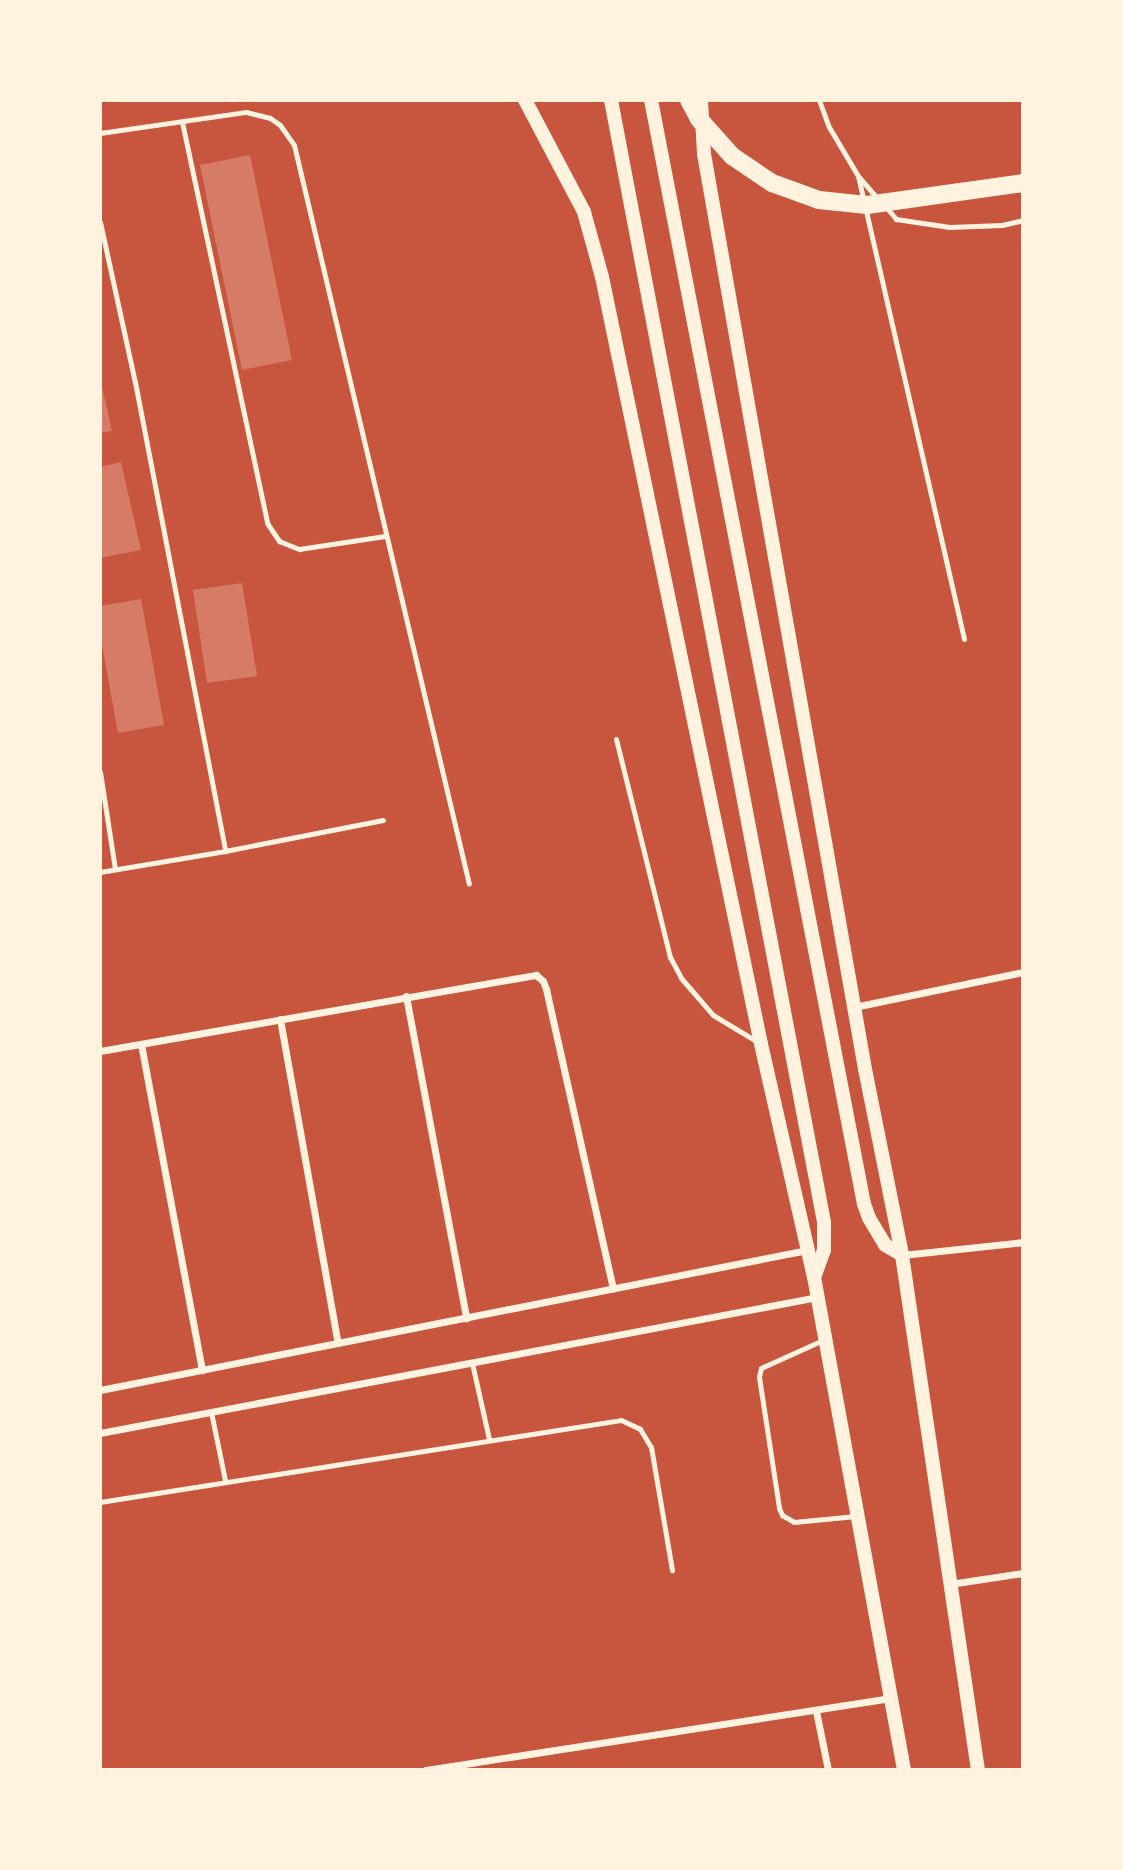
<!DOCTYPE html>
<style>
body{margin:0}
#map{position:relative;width:1123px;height:1870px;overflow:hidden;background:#c8553d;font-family:Arial,sans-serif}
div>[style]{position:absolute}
.building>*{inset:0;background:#d67c66}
.service>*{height:5px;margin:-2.5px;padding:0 2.5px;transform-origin:2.5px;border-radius:2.5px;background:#fff3e0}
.minor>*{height:7px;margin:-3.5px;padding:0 3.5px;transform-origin:3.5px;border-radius:3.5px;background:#fff3e0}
.secondary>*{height:14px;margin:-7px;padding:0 7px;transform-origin:7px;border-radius:7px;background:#fff3e0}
.primary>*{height:18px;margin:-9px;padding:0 9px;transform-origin:9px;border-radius:9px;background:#fff3e0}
span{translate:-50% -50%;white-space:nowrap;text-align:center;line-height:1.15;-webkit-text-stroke:5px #fff3e0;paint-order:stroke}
.frame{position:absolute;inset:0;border:102px solid #fff3e0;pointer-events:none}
</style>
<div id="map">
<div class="building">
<i style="clip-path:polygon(250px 155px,292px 360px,242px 370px,200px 165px)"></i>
<i style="clip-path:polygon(100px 378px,112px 431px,100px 433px)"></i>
<i style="clip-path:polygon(121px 462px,141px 550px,100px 558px,100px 467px)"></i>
<i style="clip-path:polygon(242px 583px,257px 676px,207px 683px,193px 590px)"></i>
<i style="clip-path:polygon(141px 599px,164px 725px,118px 733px,100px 634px,100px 606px)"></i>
</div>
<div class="service">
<i style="left:819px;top:100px;width:29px;rotate:70deg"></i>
<i style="left:829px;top:127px;width:57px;rotate:59.4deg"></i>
<i style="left:858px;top:176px;width:32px;rotate:49deg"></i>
<i style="left:182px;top:122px;width:410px;rotate:78deg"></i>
<i style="left:267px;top:523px;width:22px;rotate:56deg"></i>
<i style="left:279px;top:541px;width:22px;rotate:22deg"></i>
<i style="left:299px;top:549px;width:87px;rotate:-8.6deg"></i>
<i style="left:100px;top:133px;width:148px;rotate:-8.2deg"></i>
<i style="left:246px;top:112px;width:25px;rotate:14deg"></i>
<i style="left:270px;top:118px;width:12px;rotate:35deg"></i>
<i style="left:280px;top:125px;width:24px;rotate:55deg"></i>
<i style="left:294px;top:145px;width:759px;rotate:76.68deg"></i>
<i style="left:858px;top:176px;width:475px;rotate:77.1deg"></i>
<i style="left:886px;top:207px;width:16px;rotate:50deg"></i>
<i style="left:896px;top:219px;width:54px;rotate:8.6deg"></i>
<i style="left:949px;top:227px;width:53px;rotate:-2.2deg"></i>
<i style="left:1002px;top:225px;width:22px;rotate:-13deg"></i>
<i style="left:100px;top:222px;width:164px;rotate:77.7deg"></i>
<i style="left:135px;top:382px;width:478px;rotate:79.1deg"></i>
<i style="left:616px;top:739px;width:225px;rotate:76.1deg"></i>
<i style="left:670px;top:957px;width:24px;rotate:62deg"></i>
<i style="left:681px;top:978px;width:49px;rotate:49.1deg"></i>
<i style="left:713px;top:1015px;width:52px;rotate:31deg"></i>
<i style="left:100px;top:772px;width:98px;rotate:81.2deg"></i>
<i style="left:100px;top:872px;width:127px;rotate:-9.5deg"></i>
<i style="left:225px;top:851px;width:161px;rotate:-11.1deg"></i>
<i style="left:823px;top:1340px;width:68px;rotate:155.7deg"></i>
<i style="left:761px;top:1368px;width:9px;rotate:103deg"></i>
<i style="left:759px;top:1377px;width:133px;rotate:81.3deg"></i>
<i style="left:779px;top:1508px;width:8px;rotate:67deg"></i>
<i style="left:782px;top:1515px;width:14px;rotate:30deg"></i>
<i style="left:794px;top:1522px;width:62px;rotate:-5.5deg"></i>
<i style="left:472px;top:1363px;width:78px;rotate:77.4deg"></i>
<i style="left:211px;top:1412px;width:69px;rotate:78.4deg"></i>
<i style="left:100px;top:1502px;width:527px;rotate:-8.94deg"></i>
<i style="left:621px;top:1420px;width:21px;rotate:25deg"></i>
<i style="left:640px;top:1429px;width:21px;rotate:59deg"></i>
<i style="left:651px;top:1447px;width:125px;rotate:80.3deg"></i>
</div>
<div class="minor">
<i style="left:406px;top:996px;width:328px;rotate:79.4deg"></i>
<i style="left:854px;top:1007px;width:173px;rotate:-11.7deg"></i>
<i style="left:280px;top:1019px;width:329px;rotate:79.9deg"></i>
<i style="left:141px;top:1044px;width:332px;rotate:79.4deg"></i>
<i style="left:100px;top:1051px;width:443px;rotate:-9.9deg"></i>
<i style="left:536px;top:975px;width:9px;rotate:41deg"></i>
<i style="left:543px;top:981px;width:9px;rotate:69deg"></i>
<i style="left:546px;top:989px;width:307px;rotate:77.4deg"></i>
<i style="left:902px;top:1255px;width:122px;rotate:-6.1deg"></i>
<i style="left:100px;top:1390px;width:721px;rotate:-11.2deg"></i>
<i style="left:100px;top:1433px;width:731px;rotate:-10.73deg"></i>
<i style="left:950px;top:1584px;width:74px;rotate:-8.6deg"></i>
<i style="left:816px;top:1711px;width:60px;rotate:78.5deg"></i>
<i style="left:426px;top:1770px;width:472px;rotate:-8.8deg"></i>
</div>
<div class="secondary">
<i style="left:525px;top:100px;width:127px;rotate:62.2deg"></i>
<i style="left:584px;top:212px;width:67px;rotate:74.5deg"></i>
<i style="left:602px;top:277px;width:783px;rotate:78.29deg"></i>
<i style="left:761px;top:1044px;width:239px;rotate:77.2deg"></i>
<i style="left:814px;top:1277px;width:501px;rotate:79.65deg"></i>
<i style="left:611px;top:100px;width:1142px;rotate:79.25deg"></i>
<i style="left:824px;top:1222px;width:28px;rotate:90deg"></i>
<i style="left:824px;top:1250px;width:29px;rotate:110deg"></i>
<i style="left:651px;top:100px;width:1124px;rotate:79.08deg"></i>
<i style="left:864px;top:1204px;width:15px;rotate:70deg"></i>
<i style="left:869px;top:1218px;width:31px;rotate:59deg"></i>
<i style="left:885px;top:1245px;width:20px;rotate:30deg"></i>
<i style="left:701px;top:100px;width:54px;rotate:86.8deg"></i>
<i style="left:704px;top:154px;width:929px;rotate:80.02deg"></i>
<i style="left:865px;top:1069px;width:190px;rotate:78.7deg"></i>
<i style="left:902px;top:1255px;width:521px;rotate:81.61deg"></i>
</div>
<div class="primary">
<i style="left:689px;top:100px;width:21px;rotate:62deg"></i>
<i style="left:699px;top:119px;width:50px;rotate:48.3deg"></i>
<i style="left:732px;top:156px;width:48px;rotate:34deg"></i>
<i style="left:772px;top:183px;width:50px;rotate:19.9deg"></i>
<i style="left:819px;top:200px;width:48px;rotate:5.9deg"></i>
<i style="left:867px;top:205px;width:158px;rotate:-8deg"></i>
</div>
<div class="frame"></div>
</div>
